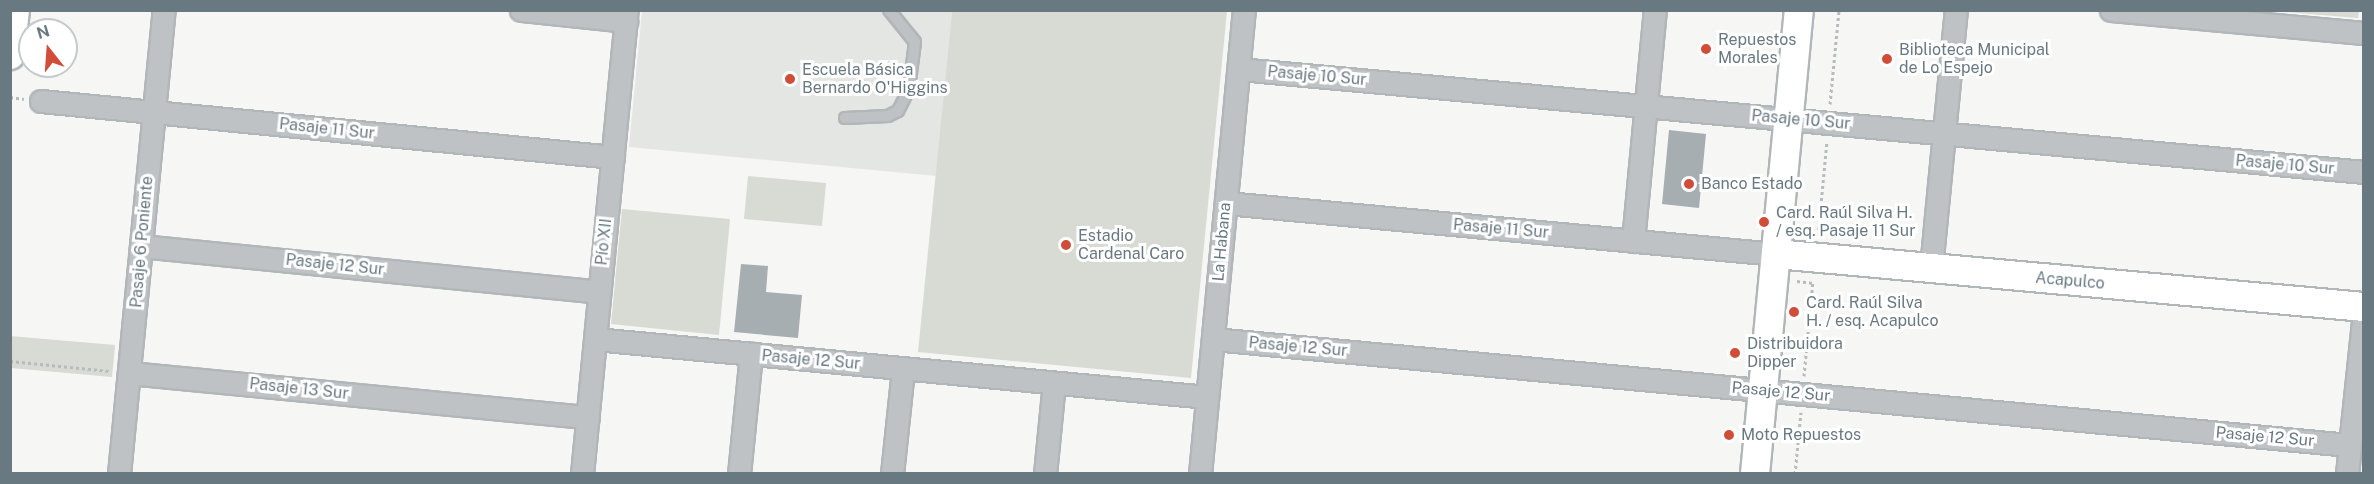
<!DOCTYPE html>
<meta charset="utf-8">
<style>
body{margin:0}
#map{position:relative;width:2374px;height:484px;overflow:hidden;background:#f6f6f4;font-family:"Public Sans",sans-serif}
div>[style]{position:absolute}
.built>*{inset:0;background:#e4e6e4}
.green>*{inset:0;background:#d7dbd3}
.building>*{inset:0;background:#a6aeb2}
.path>*{height:3px;margin-top:-1.5px;transform-origin:0;background:repeating-linear-gradient(90deg,#b8bbbd 0 3px,transparent 0 6px)}
.roads{filter:drop-shadow(2px 0 #b1b6b9) drop-shadow(-2px 0 #b1b6b9) drop-shadow(0 2px #b1b6b9) drop-shadow(0 -2px #b1b6b9)}
.lane>*{height:10px;margin:-5px;padding:0 5px;transform-origin:5px;border-radius:5px;background:#bec2c5}
.street>*{height:21px;margin:-10.5px;padding:0 10.5px;transform-origin:10.5px;border-radius:10.5px;background:#bec2c5}
.secondary>*{height:28px;margin:-14px;padding:0 14px;transform-origin:14px;border-radius:14px;background:#fff}
.dots>*{width:16px;height:16px;translate:-50% -50%;box-sizing:border-box;border:3px solid #fff;border-radius:50%}
span{translate:-50% -50%;white-space:nowrap;text-align:center;line-height:1.15;-webkit-text-stroke:6px #fff;paint-order:stroke}
.poi-label{font-size:16px;color:#697981}
.left{translate:0 -50%;text-align:left}
.street-label{font-size:16px;color:#697981}
.frame{position:absolute;inset:0;border:12px solid #697981;pointer-events:none}
.north{position:absolute;left:18px;top:18px;width:60px;height:60px;box-sizing:border-box;background:#fff;border:2px solid #c3c9cd;border-radius:50%;rotate:343deg;font-size:16px;font-weight:700;line-height:24px;text-align:center;color:#697981}
.north::after{content:'';display:block;margin:auto;width:21px;height:27px;background:#d04d3a;clip-path:polygon(50% 0,100% 100%,50% 72%,0 100%)}
</style>
<div id="map">
<div class="built">
<i style="clip-path:polygon(642px 11px,952px 11px,936px 176px,629px 147px)"></i>
</div>
<div class="green">
<i style="clip-path:polygon(2260px 10px,2359px 10px,2359px 11px,2358px 18px)"></i>
<i style="clip-path:polygon(952px 11px,1227px 11px,1191px 378px,918px 352px)"></i>
<i style="clip-path:polygon(748px 176px,826px 183px,822px 226px,744px 219px)"></i>
<i style="clip-path:polygon(622px 209px,730px 219px,719px 335px,611px 324px)"></i>
<i style="clip-path:polygon(10px 336px,115px 345px,112px 377px,11px 368px)"></i>
</div>
<div class="building">
<i style="clip-path:polygon(1669px 130px,1706px 134px,1699px 208px,1662px 204px)"></i>
<i style="clip-path:polygon(741px 264px,768px 266px,766px 292px,802px 295px,798px 338px,734px 332px)"></i>
</div>
<div class="path">
<i style="left:10px;top:97px;width:14px;rotate:8deg"></i>
<i style="left:1830px;top:104px;width:94px;rotate:-84.5deg"></i>
<i style="left:1818px;top:236px;width:95px;rotate:-84.6deg"></i>
<i style="left:1797px;top:281px;width:16px;rotate:7deg"></i>
<i style="left:10px;top:361px;width:100px;rotate:5.7deg"></i>
<i style="left:1804px;top:376px;width:95px;rotate:-84.6deg"></i>
<i style="left:1795px;top:474px;width:62px;rotate:-84.5deg"></i>
</div>
<div class="roads">
<div class="lane">
<i style="left:845px;top:118px;width:43px;rotate:-2.7deg"></i>
<i style="left:888px;top:116px;width:11px;rotate:-27deg"></i>
<i style="left:898px;top:111px;width:25px;rotate:-63deg"></i>
<i style="left:909px;top:89px;width:47px;rotate:-82.7deg"></i>
<i style="left:915px;top:42px;width:41px;rotate:-129.1deg"></i>
</div>
<div class="street">
<i style="left:521px;top:10px;width:106px;rotate:6deg"></i>
<i style="left:2111px;top:10px;width:254px;rotate:5.2deg"></i>
<i style="left:1239px;top:69px;width:1130px;rotate:5.23deg"></i>
<i style="left:41px;top:101px;width:575px;rotate:5.59deg"></i>
<i style="left:1226px;top:203px;width:552px;rotate:5.3deg"></i>
<i style="left:1633px;top:241px;width:232px;rotate:-84.6deg"></i>
<i style="left:141px;top:246px;width:460px;rotate:5.7deg"></i>
<i style="left:1931px;top:268px;width:259px;rotate:-84.5deg"></i>
<i style="left:595px;top:339px;width:615px;rotate:5.41deg"></i>
<i style="left:1213px;top:339px;width:1142px;rotate:5.33deg"></i>
<i style="left:129px;top:373px;width:461px;rotate:5.5deg"></i>
<i style="left:119px;top:474px;width:466px;rotate:-84.5deg"></i>
<i style="left:582px;top:474px;width:466px;rotate:-84.5deg"></i>
<i style="left:739px;top:474px;width:121px;rotate:-84.3deg"></i>
<i style="left:892px;top:474px;width:106px;rotate:-84deg"></i>
<i style="left:1045px;top:474px;width:91px;rotate:-84.4deg"></i>
<i style="left:1200px;top:474px;width:466px;rotate:-84.6deg"></i>
<i style="left:2347px;top:474px;width:162px;rotate:-84deg"></i>
</div>
<div class="secondary">
<i style="left:10px;top:55px;width:45px;rotate:-83.7deg"></i>
<i style="left:1776px;top:254px;width:590px;rotate:5.15deg"></i>
<i style="left:1755px;top:474px;width:466px;rotate:-84.6deg"></i>
</div>
</div>
<div class="dots">
<i style="left:1706px;top:49px;background:#d04d3a"></i>
<i style="left:1887px;top:59px;background:#d04d3a"></i>
<i style="left:790px;top:79px;background:#d04d3a"></i>
<i style="left:1689px;top:184px;background:#d04d3a"></i>
<i style="left:1764px;top:222px;background:#d04d3a"></i>
<i style="left:1066px;top:245px;background:#d04d3a"></i>
<i style="left:1794px;top:312px;background:#d04d3a"></i>
<i style="left:1735px;top:353px;background:#d04d3a"></i>
<i style="left:1729px;top:435px;background:#d04d3a"></i>
</div>
<div class="poi-label">
<span class="left" style="left:1718px;top:49px">Repuestos<br>Morales</span>
<span class="left" style="left:1899px;top:59px">Biblioteca Municipal<br>de Lo Espejo</span>
<span class="left" style="left:802px;top:79px">Escuela Básica<br>Bernardo O'Higgins</span>
<span class="left" style="left:1701px;top:184px">Banco Estado</span>
<span class="left" style="left:1776px;top:222px">Card. Raúl Silva H.<br>/ esq. Pasaje 11 Sur</span>
<span class="left" style="left:1078px;top:245px">Estadio<br>Cardenal Caro</span>
<span class="left" style="left:1806px;top:312px">Card. Raúl Silva<br>H. / esq. Acapulco</span>
<span class="left" style="left:1747px;top:353px">Distribuidora<br>Dipper</span>
<span class="left" style="left:1741px;top:435px">Moto Repuestos</span>
</div>
<div class="street-label">
<span style="left:1317px;top:76px;rotate:5deg">Pasaje 10 Sur</span>
<span style="left:1801px;top:120px;rotate:5deg">Pasaje 10 Sur</span>
<span style="left:327px;top:129px;rotate:6deg">Pasaje 11 Sur</span>
<span style="left:2285px;top:165px;rotate:5deg">Pasaje 10 Sur</span>
<span style="left:1501px;top:229px;rotate:5deg">Pasaje 11 Sur</span>
<span style="left:142px;top:242px;rotate:-85deg">Pasaje 6 Poniente</span>
<span style="left:604px;top:242px;rotate:-84deg">Pío XII</span>
<span style="left:1222px;top:242px;rotate:-85deg">La Habana</span>
<span style="left:335px;top:265px;rotate:6deg">Pasaje 12 Sur</span>
<span style="left:2070px;top:281px;rotate:5deg">Acapulco</span>
<span style="left:1298px;top:347px;rotate:5deg">Pasaje 12 Sur</span>
<span style="left:811px;top:360px;rotate:5deg">Pasaje 12 Sur</span>
<span style="left:299px;top:389px;rotate:6deg">Pasaje 13 Sur</span>
<span style="left:1781px;top:392px;rotate:5deg">Pasaje 12 Sur</span>
<span style="left:2265px;top:437px;rotate:5deg">Pasaje 12 Sur</span>
</div>
<div class="frame"></div>
<div class="north">N</div>
</div>
